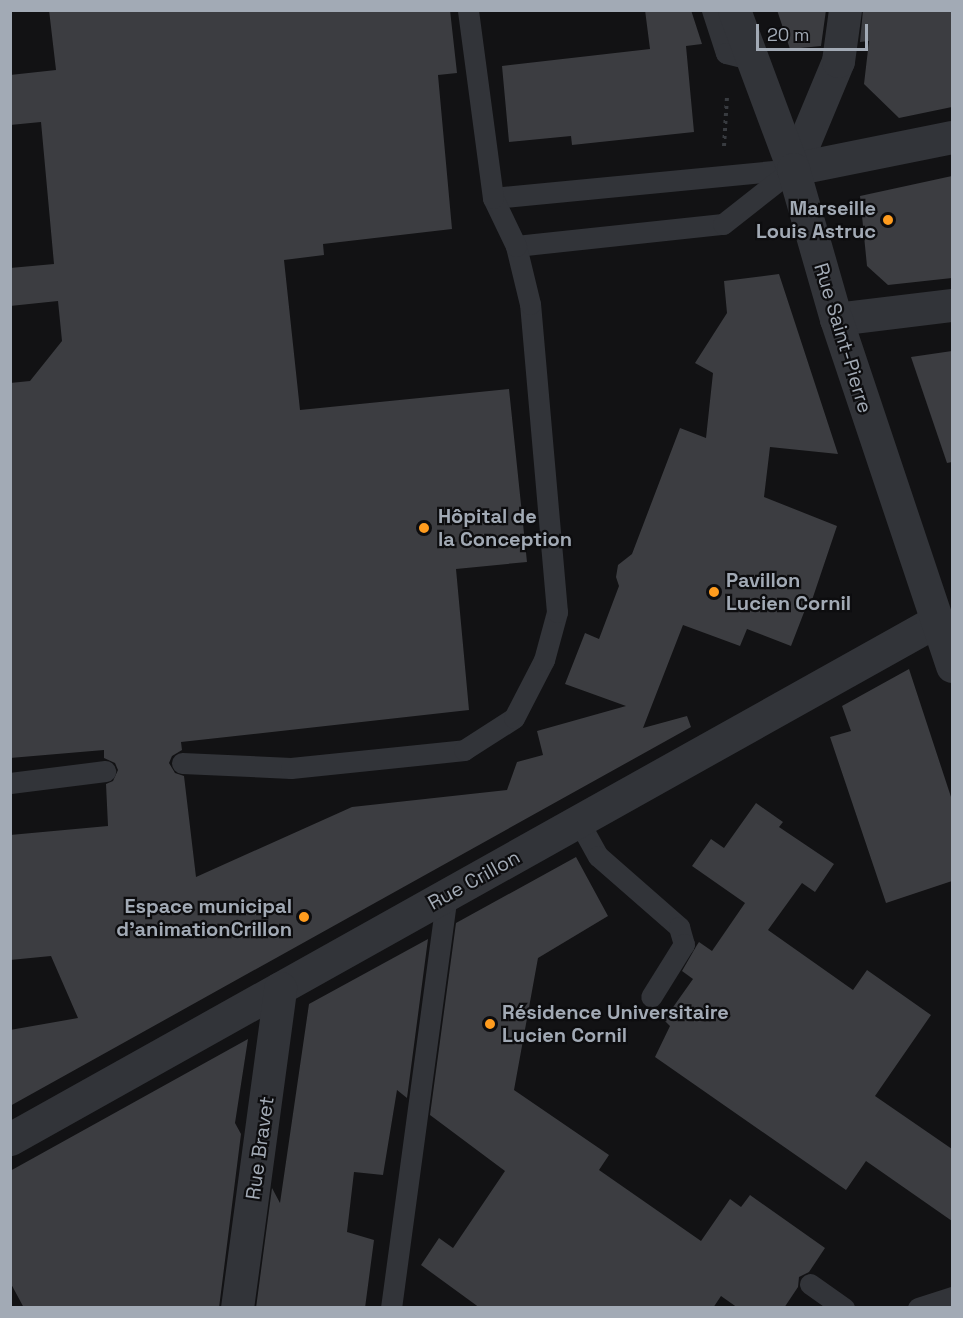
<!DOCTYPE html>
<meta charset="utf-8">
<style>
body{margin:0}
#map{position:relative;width:963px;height:1318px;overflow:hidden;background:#121214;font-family:"Space Grotesk",sans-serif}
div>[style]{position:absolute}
.building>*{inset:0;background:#3c3d41}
.path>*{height:4px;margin-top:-2px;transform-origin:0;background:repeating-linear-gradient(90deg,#383b40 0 3px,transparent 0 7.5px)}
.service>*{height:21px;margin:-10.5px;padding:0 10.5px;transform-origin:10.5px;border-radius:10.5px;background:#323439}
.minor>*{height:33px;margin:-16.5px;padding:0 16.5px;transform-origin:16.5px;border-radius:16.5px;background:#323439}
.tertiary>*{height:33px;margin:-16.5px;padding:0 16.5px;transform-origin:16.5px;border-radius:16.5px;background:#323439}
.dots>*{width:16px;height:16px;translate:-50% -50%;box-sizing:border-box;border:3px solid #0d0d0f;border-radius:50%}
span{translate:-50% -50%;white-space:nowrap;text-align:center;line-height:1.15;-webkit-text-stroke:4.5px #0d0d0f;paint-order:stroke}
.poi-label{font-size:20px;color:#a2aab5;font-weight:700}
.right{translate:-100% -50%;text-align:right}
.left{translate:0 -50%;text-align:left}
.street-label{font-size:20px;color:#a2aab5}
.frame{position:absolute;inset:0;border:12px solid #a2aab5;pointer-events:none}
.scale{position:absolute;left:756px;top:24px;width:112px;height:27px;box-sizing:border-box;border:3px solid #a2aab5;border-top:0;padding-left:8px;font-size:18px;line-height:21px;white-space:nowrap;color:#a2aab5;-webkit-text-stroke:4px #0d0d0f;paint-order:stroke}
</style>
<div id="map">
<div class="building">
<i style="clip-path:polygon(49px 10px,450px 10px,457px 73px,438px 75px,452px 229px,323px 244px,324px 255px,284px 260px,300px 410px,509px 389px,527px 562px,456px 569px,469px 710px,181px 742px,182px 750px,172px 756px,169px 763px,175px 773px,184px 776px,196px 877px,352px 807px,507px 790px,517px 762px,543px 755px,537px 731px,626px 706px,565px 684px,585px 633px,599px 639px,619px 586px,616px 577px,618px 565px,632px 554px,680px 428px,706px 438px,713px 373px,695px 363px,727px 313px,724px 281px,779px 274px,838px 454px,770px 447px,764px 497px,837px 526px,811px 603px,808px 602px,791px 646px,747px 629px,740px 646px,683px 625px,643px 728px,687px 716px,691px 727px,10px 1106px,10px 1030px,78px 1018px,51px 956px,10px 960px,10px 835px,108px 826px,106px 784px,113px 781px,118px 770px,115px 763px,104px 758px,104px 750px,10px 758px,10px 383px,30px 381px,62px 341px,58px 301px,10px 306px,10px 268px,54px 264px,41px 122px,10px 125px,10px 75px,56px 70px)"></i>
<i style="clip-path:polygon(645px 10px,691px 10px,702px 44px,686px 46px,694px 132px,572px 145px,571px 136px,509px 142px,502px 66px,650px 49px)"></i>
<i style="clip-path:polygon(777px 10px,826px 10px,821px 46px,790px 49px)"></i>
<i style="clip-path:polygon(863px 10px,952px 10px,952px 107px,899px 118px,864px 84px,869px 41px,860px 42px)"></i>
<i style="clip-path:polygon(952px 176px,952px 278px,888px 285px,867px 266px,860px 196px)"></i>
<i style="clip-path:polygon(952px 351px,952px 462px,947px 463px,911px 357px)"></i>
<i style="clip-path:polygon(909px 669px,952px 800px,952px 881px,886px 903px,830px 737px,851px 731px,842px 706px)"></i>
<i style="clip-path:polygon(756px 803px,783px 822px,779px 827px,834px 864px,815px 892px,802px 883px,768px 930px,853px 990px,867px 970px,931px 1015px,875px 1096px,952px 1149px,952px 1221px,866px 1161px,846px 1190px,655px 1057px,670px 1026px,664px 1020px,693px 979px,682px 971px,697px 945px,699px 942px,712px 951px,745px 903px,692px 866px,711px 839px,724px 848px)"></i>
<i style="clip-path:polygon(576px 857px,608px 916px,538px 958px,514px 1090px,609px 1155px,599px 1170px,701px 1241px,730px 1199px,741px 1207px,750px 1195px,825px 1248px,809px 1272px,799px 1277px,798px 1287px,784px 1308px,738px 1308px,721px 1296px,713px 1308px,480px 1308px,421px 1265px,439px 1238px,453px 1248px,505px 1171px,430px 1115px,456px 923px)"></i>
<i style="clip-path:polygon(428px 939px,407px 1098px,397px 1090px,383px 1175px,354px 1172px,347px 1232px,374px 1240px,365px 1308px,256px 1308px,272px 1188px,280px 1203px,309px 1004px)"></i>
<i style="clip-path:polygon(248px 1039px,235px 1123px,241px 1134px,219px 1308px,24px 1308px,10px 1282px,10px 1171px)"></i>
</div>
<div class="path">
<i style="left:724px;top:146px;width:49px;rotate:-86.5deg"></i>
</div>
<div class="service">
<i style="left:712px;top:10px;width:45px;rotate:72deg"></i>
<i style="left:726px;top:53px;width:25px;rotate:14deg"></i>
<i style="left:493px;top:198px;width:301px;rotate:-5.5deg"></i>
<i style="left:516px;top:246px;width:208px;rotate:-6.1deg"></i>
<i style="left:723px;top:224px;width:89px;rotate:-38.2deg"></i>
<i style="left:182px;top:763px;width:109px;rotate:2.6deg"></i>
<i style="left:291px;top:768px;width:174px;rotate:-5.9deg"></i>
<i style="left:464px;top:750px;width:59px;rotate:-32.6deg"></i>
<i style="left:514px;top:718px;width:65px;rotate:-62.7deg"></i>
<i style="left:544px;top:660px;width:50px;rotate:-74.8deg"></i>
<i style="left:557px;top:612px;width:309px;rotate:-95deg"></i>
<i style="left:530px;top:304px;width:60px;rotate:-103.6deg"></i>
<i style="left:516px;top:246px;width:53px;rotate:-115.6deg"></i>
<i style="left:493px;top:198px;width:190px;rotate:-97.6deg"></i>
<i style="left:10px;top:783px;width:96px;rotate:-7.2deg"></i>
<i style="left:579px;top:822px;width:39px;rotate:61deg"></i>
<i style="left:598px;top:856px;width:108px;rotate:41.2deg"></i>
<i style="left:679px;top:927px;width:18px;rotate:74deg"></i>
<i style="left:684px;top:944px;width:62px;rotate:121.9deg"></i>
<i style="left:810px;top:1284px;width:42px;rotate:35.2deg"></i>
<i style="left:391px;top:1308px;width:418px;rotate:-82.3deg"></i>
<i style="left:918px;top:1308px;width:36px;rotate:-18deg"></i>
</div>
<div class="minor">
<i style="left:793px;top:169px;width:117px;rotate:-67.4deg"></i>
<i style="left:838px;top:61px;width:51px;rotate:-82.2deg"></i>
<i style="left:793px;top:169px;width:162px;rotate:-11.4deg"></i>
<i style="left:836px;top:319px;width:117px;rotate:-6.9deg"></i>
<i style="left:10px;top:1139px;width:1063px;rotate:-29.22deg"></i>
<i style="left:237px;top:1308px;width:323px;rotate:-82.3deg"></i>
</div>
<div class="tertiary">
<i style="left:734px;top:10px;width:170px;rotate:69.6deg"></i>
<i style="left:793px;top:169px;width:156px;rotate:74deg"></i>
<i style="left:836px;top:319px;width:366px;rotate:71.5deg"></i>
</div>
<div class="dots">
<i style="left:888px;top:220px;background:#ff9c1e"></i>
<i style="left:424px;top:528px;background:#ff9c1e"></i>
<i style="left:714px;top:592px;background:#ff9c1e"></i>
<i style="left:304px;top:917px;background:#ff9c1e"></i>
<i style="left:490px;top:1024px;background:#ff9c1e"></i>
</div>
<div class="poi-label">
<span class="right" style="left:876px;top:220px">Marseille<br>Louis Astruc</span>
<span class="left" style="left:438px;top:528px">Hôpital de<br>la Conception</span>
<span class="left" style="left:726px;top:592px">Pavillon<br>Lucien Cornil</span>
<span class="right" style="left:292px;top:918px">Espace municipal<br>d'animationCrillon</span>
<span class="left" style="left:502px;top:1024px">Résidence Universitaire<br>Lucien Cornil</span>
</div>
<div class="street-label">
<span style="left:843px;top:338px;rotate:73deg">Rue Saint-Pierre</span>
<span style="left:474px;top:880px;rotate:-29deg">Rue Crillon</span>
<span style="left:260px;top:1148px;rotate:-82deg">Rue Bravet</span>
</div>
<div class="frame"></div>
<div class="scale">20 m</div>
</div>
